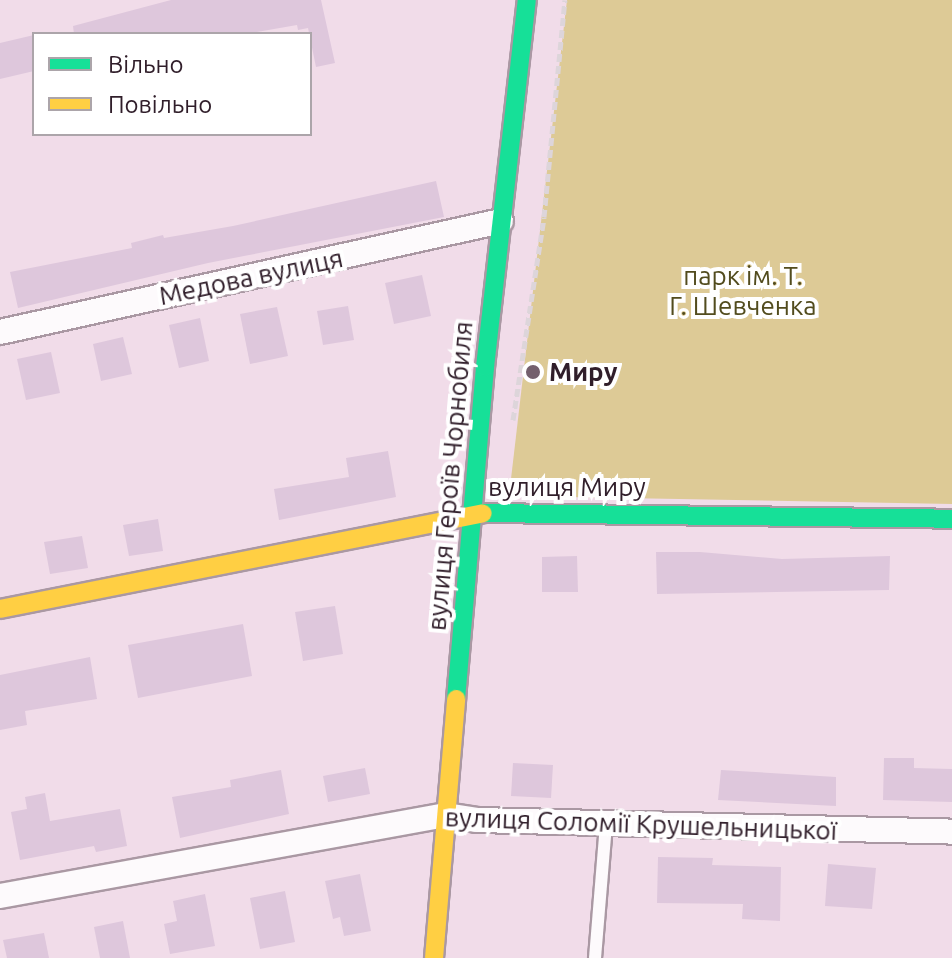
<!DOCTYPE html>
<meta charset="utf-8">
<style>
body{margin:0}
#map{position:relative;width:952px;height:958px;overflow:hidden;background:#f1dce9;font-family:Ubuntu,sans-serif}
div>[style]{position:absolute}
.green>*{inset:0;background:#ddca96}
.building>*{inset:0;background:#dec7dc}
.path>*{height:5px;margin-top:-2.5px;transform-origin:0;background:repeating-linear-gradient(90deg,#ddd5da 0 8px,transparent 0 12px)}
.roads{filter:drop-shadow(2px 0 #aa98a3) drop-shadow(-2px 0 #aa98a3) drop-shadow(0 2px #aa98a3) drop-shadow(0 -2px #aa98a3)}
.lane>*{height:12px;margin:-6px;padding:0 6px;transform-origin:6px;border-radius:6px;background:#fdfafc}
.street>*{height:24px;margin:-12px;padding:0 12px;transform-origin:12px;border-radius:12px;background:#fdfafc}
.fast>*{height:18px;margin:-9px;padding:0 9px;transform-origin:9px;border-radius:9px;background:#16e098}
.slow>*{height:18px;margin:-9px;padding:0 9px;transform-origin:9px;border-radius:9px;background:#ffcf43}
.dots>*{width:22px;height:22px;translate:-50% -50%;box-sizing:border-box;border:4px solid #fff;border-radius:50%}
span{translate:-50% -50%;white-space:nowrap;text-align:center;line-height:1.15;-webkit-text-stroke:8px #fff;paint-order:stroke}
.park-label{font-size:26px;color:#524c1e}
.street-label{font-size:26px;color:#301e2a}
.poi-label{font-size:26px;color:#301e2a;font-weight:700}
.left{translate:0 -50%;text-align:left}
.legend{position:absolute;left:32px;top:32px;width:280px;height:104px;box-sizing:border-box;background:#fff;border:2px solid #aca5aa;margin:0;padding:10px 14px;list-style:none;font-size:24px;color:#301e2a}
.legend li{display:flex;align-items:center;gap:16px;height:40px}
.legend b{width:40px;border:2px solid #aca5aa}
</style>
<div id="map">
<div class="green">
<i style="clip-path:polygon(567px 0,952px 0,952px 504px,509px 496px)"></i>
</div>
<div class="building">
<i style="clip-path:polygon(171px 0,321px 0,335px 63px,316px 67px,308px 28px,298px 30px,297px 25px,245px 34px,74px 34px,73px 26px)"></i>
<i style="clip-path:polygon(34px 35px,34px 71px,0 79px,0 43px)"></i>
<i style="clip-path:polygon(436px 181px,444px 217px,208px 263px,18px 308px,10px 272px,132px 248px,131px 243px,163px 235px,164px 238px,233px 226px)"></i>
<i style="clip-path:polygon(422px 275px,431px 316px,394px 324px,385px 283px)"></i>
<i style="clip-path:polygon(348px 306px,354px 340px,323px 345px,317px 311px)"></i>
<i style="clip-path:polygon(277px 307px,288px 356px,250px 364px,240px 314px)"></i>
<i style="clip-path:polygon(200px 318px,209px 361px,179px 368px,169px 325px)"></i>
<i style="clip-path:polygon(123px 337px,132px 374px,101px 381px,93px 344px)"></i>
<i style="clip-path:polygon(51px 352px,60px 393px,26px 400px,17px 359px)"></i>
<i style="clip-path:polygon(388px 451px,396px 497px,279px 520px,274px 489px,349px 477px,346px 458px)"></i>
<i style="clip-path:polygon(158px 519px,163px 551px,129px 556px,123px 525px)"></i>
<i style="clip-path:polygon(82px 536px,88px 568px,50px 574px,44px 542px)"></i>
<i style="clip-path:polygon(656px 552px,700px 552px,782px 559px,890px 556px,889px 590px,657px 594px)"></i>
<i style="clip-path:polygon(577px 556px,578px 592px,542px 592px,542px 557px)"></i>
<i style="clip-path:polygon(335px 606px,343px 654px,303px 661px,295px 612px)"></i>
<i style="clip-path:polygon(243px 624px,252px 676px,138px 698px,128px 645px)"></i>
<i style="clip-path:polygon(90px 657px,97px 699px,25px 711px,27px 725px,0 730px,0 675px)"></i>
<i style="clip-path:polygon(884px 758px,914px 758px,914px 768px,952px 769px,952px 802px,883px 800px)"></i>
<i style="clip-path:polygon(513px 763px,553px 765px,551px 798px,511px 796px)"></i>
<i style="clip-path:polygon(365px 768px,370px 794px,328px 802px,323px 776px)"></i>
<i style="clip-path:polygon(281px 770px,289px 814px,180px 838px,172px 797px,231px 787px,230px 780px)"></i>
<i style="clip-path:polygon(721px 770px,836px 777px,836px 806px,718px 800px)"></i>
<i style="clip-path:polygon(45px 793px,50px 821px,120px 809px,127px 846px,96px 852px,94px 846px,20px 860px,11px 812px,27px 809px,25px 797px)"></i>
<i style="clip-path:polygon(658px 857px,713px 858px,712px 865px,781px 867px,780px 921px,742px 919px,743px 904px,657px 903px)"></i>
<i style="clip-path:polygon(828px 864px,876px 868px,872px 909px,825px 906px)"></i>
<i style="clip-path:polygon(360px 874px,371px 931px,344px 936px,340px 917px,333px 919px,325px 881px)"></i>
<i style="clip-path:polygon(285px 891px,295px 942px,260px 949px,250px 898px)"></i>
<i style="clip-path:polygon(205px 894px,215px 946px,170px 954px,164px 924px,177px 921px,173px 901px)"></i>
<i style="clip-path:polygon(123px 921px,130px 958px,100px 958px,94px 927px)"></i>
<i style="clip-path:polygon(44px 933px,49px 958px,7px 958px,3px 940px)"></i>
</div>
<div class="path">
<i style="left:513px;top:420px;width:205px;rotate:-81.3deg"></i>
<i style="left:544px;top:217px;width:218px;rotate:-84.5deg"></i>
</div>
<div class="roads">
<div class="lane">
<i style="left:595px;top:958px;width:134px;rotate:-85.3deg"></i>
</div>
<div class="street">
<i style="left:0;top:332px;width:513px;rotate:-12.49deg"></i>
<i style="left:0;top:896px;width:453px;rotate:-10.3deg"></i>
<i style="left:446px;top:815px;width:31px;rotate:9deg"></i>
<i style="left:477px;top:820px;width:475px;rotate:1.4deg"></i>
</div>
<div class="fast">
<i style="left:483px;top:513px;width:469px;rotate:0.7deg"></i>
<i style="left:456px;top:699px;width:333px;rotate:-85deg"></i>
<i style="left:485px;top:367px;width:369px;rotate:-83.5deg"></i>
</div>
<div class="slow">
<i style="left:0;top:609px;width:492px;rotate:-11.2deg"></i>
<i style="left:434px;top:958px;width:260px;rotate:-85.1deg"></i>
</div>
</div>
<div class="dots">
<i style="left:533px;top:372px;background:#74606d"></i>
</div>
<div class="park-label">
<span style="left:743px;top:291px">парк ім. Т.<br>Г. Шевченка</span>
</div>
<div class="street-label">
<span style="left:251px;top:277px;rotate:-12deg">Медова вулиця</span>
<span style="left:450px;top:476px;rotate:-85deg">вулиця Героїв Чорнобиля</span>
<span style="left:567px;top:487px">вулиця Миру</span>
<span style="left:641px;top:824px;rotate:2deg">вулиця Соломії Крушельницької</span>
</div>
<div class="poi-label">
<span class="left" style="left:549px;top:372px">Миру</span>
</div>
<ul class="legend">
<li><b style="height:10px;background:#16e098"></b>Вільно</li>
<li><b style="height:10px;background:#ffcf43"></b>Повільно</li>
</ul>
</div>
